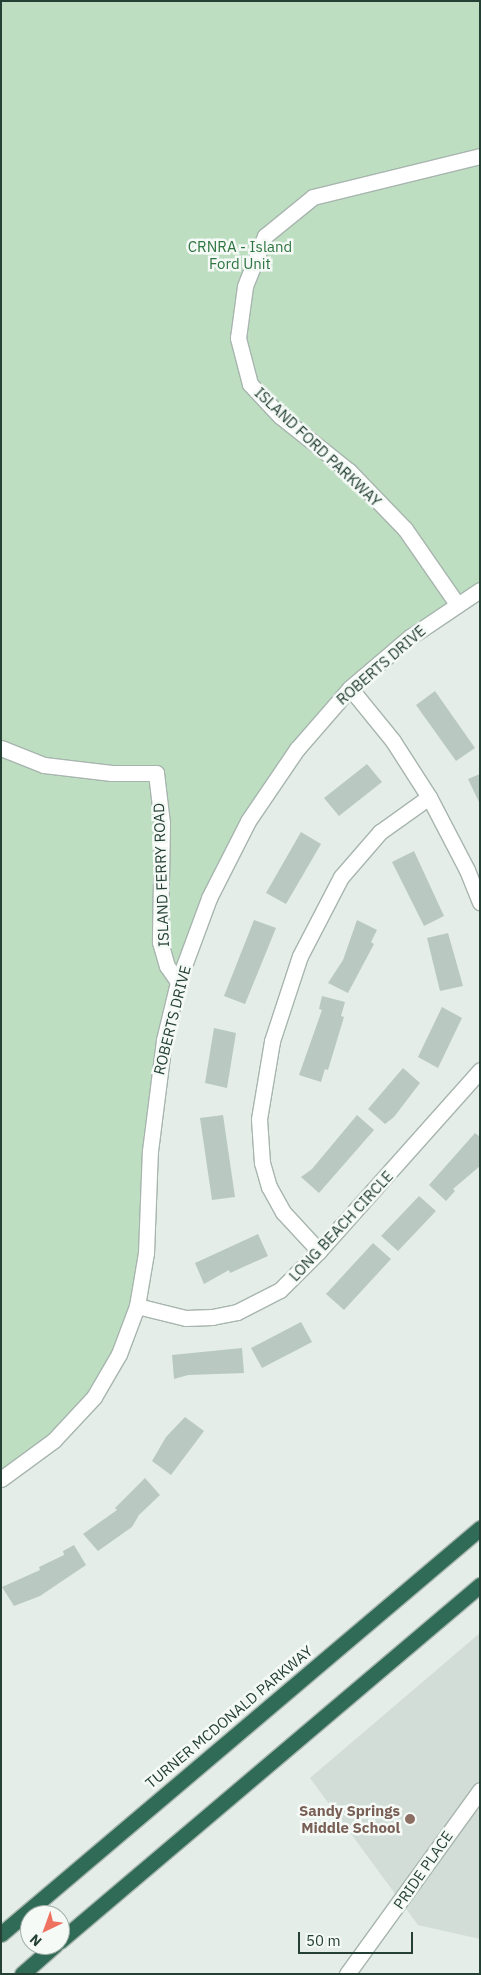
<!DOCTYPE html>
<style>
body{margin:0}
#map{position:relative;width:481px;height:1975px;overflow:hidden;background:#e4ede8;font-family:"IBM Plex Sans",sans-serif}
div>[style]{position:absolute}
.built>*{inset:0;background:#d2ddd7}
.green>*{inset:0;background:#bedec2}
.building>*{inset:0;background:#b9c8c1}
.roads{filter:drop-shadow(1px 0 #a7b5ae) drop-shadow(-1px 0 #a7b5ae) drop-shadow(0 1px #a7b5ae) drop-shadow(0 -1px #a7b5ae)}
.minor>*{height:15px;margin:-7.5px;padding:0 7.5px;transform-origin:7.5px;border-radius:7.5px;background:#fff}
.tertiary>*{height:15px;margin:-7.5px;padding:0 7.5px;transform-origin:7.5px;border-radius:7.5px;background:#fff}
.motorway>*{height:15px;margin:-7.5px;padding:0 7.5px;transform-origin:7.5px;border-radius:7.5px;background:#306b57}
.dots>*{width:14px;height:14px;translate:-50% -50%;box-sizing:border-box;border:2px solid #f5faf7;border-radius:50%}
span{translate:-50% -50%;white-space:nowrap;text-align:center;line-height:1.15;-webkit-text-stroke:5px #f5faf7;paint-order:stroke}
.park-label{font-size:15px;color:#2e7541}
.street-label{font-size:15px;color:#243f34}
.education-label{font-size:15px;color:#785e54;font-weight:700}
.right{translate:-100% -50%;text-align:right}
.frame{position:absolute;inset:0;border:2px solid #243f34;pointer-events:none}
.north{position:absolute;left:20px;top:1905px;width:50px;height:50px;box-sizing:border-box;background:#f5faf7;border:1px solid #a1afa9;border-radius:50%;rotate:222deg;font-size:14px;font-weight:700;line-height:20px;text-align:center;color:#243f34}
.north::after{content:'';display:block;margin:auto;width:18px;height:22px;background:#ef7261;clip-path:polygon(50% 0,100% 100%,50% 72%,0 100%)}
.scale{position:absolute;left:298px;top:1932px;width:115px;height:22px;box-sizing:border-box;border:2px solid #243f34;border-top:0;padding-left:6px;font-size:15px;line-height:18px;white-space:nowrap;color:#243f34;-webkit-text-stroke:4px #f5faf7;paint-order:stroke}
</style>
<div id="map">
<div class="built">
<i style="clip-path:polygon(480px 1633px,480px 1939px,418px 1925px,310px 1778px)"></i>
</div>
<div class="green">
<i style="clip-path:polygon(1px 1px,480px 1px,480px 586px,383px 656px,297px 752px,213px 891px,169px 1018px,133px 1321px,73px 1418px,1px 1482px)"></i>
</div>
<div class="building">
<i style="clip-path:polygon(435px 691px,475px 748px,456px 761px,416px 705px)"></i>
<i style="clip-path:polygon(367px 764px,382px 782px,339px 816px,324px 798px)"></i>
<i style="clip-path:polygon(480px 774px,480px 804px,468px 779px)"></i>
<i style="clip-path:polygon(301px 832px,321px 844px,286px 904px,266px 893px)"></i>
<i style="clip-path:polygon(414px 851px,444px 916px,424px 926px,392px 862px)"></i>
<i style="clip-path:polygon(254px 920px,276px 928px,245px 1004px,224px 996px)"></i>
<i style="clip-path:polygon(357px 920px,377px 930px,371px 942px,374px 944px,348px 993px,328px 983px,343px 960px)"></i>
<i style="clip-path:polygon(448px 933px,463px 986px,440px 991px,427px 938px)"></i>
<i style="clip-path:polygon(322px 996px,345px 1002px,341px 1016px,344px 1017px,328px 1070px,325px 1069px,321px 1082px,299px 1075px,322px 1010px,319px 1009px)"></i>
<i style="clip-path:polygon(442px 1007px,462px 1018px,438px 1068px,418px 1057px)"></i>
<i style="clip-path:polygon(214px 1028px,236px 1033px,227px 1088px,205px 1083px)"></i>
<i style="clip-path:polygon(403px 1068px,420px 1083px,394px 1117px,385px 1124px,368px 1109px)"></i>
<i style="clip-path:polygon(223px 1115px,235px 1197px,212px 1200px,200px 1118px)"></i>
<i style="clip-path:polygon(357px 1115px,374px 1130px,319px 1193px,301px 1177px,312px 1169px)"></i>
<i style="clip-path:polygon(475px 1133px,480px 1137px,480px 1166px,453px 1189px,455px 1191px,446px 1201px,429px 1185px)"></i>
<i style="clip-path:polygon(419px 1196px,436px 1211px,398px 1251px,381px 1236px)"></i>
<i style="clip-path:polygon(258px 1234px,268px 1256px,230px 1273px,229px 1270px,204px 1284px,195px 1263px)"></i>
<i style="clip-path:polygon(373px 1243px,391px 1259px,344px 1310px,326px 1294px)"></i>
<i style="clip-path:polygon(301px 1322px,312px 1342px,262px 1368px,251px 1348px)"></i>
<i style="clip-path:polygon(242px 1348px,244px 1373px,188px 1375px,174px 1379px,172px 1355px)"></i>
<i style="clip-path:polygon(185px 1417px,204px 1431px,171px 1475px,152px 1461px,166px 1437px)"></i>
<i style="clip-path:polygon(145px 1478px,160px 1495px,139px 1515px,132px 1527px,98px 1551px,83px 1534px,117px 1510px,115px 1508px)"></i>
<i style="clip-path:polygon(74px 1545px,86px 1565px,40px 1596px,14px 1606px,2px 1587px,40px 1570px,39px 1567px,64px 1555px,63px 1551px)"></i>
</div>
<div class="roads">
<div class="minor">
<i style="left:457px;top:604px;width:91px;rotate:-124.7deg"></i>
<i style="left:405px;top:529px;width:81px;rotate:-134deg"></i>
<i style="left:349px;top:471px;width:88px;rotate:-141.4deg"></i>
<i style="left:280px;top:416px;width:44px;rotate:-133.2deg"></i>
<i style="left:250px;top:384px;width:48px;rotate:-104.6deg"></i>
<i style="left:238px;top:338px;width:52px;rotate:-82.3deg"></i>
<i style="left:245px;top:286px;width:54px;rotate:-68.2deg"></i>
<i style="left:265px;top:236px;width:62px;rotate:-39.1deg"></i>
<i style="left:313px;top:197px;width:172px;rotate:-13.8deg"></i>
<i style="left:350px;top:688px;width:68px;rotate:50.9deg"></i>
<i style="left:393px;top:741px;width:67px;rotate:57.3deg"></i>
<i style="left:429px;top:797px;width:82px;rotate:62.5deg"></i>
<i style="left:467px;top:870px;width:35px;rotate:68deg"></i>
<i style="left:1px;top:748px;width:46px;rotate:21.6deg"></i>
<i style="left:44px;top:765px;width:68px;rotate:6.7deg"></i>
<i style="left:112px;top:773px;width:44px"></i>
<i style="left:156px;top:773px;width:50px;rotate:83.2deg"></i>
<i style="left:162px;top:823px;width:119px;rotate:91deg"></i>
<i style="left:160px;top:942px;width:25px;rotate:74deg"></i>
<i style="left:167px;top:966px;width:19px;rotate:55deg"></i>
<i style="left:319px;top:1251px;width:53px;rotate:-132.7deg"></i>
<i style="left:283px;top:1212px;width:29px;rotate:-119deg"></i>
<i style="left:269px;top:1187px;width:25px;rotate:-106deg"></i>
<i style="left:262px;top:1163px;width:44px;rotate:-93.9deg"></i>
<i style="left:259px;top:1119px;width:79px;rotate:-80.5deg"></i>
<i style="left:272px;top:1041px;width:89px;rotate:-71.8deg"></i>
<i style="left:300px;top:956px;width:89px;rotate:-62.6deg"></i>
<i style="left:341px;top:877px;width:60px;rotate:-49.1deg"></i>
<i style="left:380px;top:832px;width:60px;rotate:-35.5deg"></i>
<i style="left:137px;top:1306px;width:50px;rotate:13.8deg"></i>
<i style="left:186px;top:1318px;width:26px;rotate:-2deg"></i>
<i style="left:212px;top:1317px;width:25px;rotate:-11deg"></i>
<i style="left:237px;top:1312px;width:48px;rotate:-27.1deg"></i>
<i style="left:280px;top:1290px;width:55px;rotate:-45deg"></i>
<i style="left:319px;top:1251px;width:242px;rotate:-48.3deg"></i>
<i style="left:347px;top:1974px;width:227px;rotate:-54.1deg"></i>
</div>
<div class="tertiary">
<i style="left:1px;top:1479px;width:66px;rotate:-36.3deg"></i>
<i style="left:54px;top:1440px;width:59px;rotate:-47.1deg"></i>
<i style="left:94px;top:1397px;width:50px;rotate:-59.8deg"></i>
<i style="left:119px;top:1354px;width:51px;rotate:-69.4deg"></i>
<i style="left:137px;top:1306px;width:54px;rotate:-80.4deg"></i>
<i style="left:146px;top:1253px;width:102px;rotate:-87.8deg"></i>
<i style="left:150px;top:1151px;width:112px;rotate:-82.8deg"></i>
<i style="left:164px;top:1040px;width:60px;rotate:-76.4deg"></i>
<i style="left:178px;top:982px;width:90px;rotate:-69.7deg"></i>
<i style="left:209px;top:898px;width:86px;rotate:-63.1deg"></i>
<i style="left:248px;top:821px;width:87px;rotate:-55.8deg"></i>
<i style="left:297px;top:749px;width:81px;rotate:-49deg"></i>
<i style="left:350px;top:688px;width:79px;rotate:-40.4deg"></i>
<i style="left:410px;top:637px;width:84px;rotate:-33.9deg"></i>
</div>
<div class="motorway">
<i style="left:1px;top:1934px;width:628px;rotate:-40.28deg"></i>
<i style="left:60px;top:1941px;width:551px;rotate:-40.29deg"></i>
<i style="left:22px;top:1974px;width:44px;rotate:-41.3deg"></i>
</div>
</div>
<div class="dots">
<i style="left:410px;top:1819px;background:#8d6e63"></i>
</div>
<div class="park-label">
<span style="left:240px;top:255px">CRNRA - Island<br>Ford Unit</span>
</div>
<div class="street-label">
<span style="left:318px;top:447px;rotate:43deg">ISLAND FORD PARKWAY</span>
<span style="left:381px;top:665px;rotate:-41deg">ROBERTS DRIVE</span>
<span style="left:161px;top:875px;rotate:-92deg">ISLAND FERRY ROAD</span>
<span style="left:172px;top:1020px;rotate:-76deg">ROBERTS DRIVE</span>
<span style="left:341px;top:1226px;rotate:-47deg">LONG BEACH CIRCLE</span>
<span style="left:229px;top:1717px;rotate:-40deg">TURNER MCDONALD PARKWAY</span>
<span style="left:423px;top:1870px;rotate:-55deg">PRIDE PLACE</span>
</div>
<div class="education-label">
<span class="right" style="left:400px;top:1819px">Sandy Springs<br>Middle School</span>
</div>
<div class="frame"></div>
<div class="north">N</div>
<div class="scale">50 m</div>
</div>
